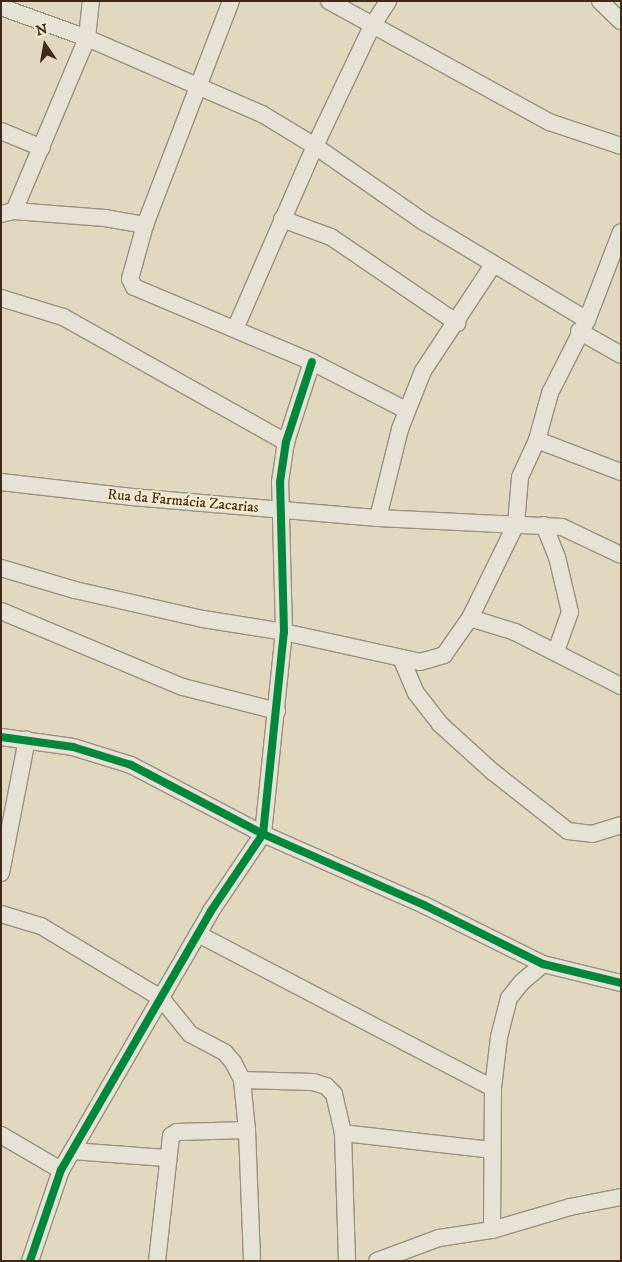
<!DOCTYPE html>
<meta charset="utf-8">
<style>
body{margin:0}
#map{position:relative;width:622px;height:1262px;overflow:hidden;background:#e2d8bf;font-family:"IM FELL DW Pica",serif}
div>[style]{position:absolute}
.roads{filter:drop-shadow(1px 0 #999080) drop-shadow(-1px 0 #999080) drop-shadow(0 1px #999080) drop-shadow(0 -1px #999080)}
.street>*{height:16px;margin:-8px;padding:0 8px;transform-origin:8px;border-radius:8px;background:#e7e2d6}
.cycleway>*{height:8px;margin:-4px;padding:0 4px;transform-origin:4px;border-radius:4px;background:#00873e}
span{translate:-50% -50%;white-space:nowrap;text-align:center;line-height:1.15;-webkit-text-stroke:4px #f6eacc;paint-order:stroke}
.street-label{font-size:15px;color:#402917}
.frame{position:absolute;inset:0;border:2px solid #402917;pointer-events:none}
.north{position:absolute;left:20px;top:20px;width:50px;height:50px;-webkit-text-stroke:4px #f6eacc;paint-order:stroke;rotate:348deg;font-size:14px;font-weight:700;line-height:20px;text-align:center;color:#402917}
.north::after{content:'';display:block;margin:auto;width:18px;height:22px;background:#402917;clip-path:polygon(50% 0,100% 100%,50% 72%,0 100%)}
</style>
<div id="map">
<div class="roads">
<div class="street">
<i style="left:329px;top:1px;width:251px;rotate:28.8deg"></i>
<i style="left:549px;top:122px;width:76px;rotate:18.4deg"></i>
<i style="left:600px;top:1px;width:29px;rotate:44deg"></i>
<i style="left:1px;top:7px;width:91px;rotate:19.8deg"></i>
<i style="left:87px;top:38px;width:191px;rotate:23.5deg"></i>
<i style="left:262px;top:114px;width:62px;rotate:31.1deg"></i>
<i style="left:315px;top:146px;width:133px;rotate:34.9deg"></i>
<i style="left:424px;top:222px;width:190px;rotate:31deg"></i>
<i style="left:1px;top:131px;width:44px;rotate:22.5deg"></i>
<i style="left:14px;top:211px;width:188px;rotate:-67.1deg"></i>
<i style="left:87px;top:38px;width:37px;rotate:-84deg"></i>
<i style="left:1px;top:214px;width:13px;rotate:-13deg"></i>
<i style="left:14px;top:211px;width:91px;rotate:4.4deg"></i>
<i style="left:105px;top:218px;width:41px;rotate:9.9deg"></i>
<i style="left:145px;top:225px;width:240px;rotate:-69deg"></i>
<i style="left:282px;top:219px;width:52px;rotate:20.2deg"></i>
<i style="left:331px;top:237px;width:153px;rotate:34.3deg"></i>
<i style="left:145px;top:225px;width:56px;rotate:105.5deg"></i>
<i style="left:130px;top:279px;width:9px;rotate:63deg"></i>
<i style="left:134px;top:287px;width:193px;rotate:22.8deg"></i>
<i style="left:312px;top:362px;width:106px;rotate:27.1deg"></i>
<i style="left:1px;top:298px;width:65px;rotate:17deg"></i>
<i style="left:63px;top:317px;width:256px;rotate:29.3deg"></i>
<i style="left:235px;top:329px;width:200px;rotate:-66.4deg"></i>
<i style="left:315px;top:146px;width:133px;rotate:-64.6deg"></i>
<i style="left:372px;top:26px;width:30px;rotate:-57deg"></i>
<i style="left:579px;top:331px;width:48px;rotate:29.7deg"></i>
<i style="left:537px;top:440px;width:90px;rotate:20.9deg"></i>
<i style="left:1px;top:482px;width:132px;rotate:6.5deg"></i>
<i style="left:132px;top:497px;width:247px;rotate:4.9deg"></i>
<i style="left:378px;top:518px;width:184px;rotate:2.8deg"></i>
<i style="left:562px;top:527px;width:65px;rotate:25.4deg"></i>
<i style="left:378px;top:518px;width:92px;rotate:-76.1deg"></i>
<i style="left:400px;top:429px;width:62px;rotate:-68.4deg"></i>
<i style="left:423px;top:371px;width:127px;rotate:-56.6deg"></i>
<i style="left:544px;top:525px;width:35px;rotate:68deg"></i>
<i style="left:557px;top:557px;width:57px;rotate:76.7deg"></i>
<i style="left:570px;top:612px;width:41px;rotate:109.7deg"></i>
<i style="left:1px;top:568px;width:77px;rotate:16.6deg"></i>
<i style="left:75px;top:590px;width:131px;rotate:12.8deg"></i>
<i style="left:203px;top:619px;width:82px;rotate:9.1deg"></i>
<i style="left:284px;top:632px;width:139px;rotate:12.4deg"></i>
<i style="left:420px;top:662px;width:25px;rotate:-16deg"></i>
<i style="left:444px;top:655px;width:45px;rotate:-54.9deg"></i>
<i style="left:470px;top:618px;width:47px;rotate:17.3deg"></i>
<i style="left:515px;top:632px;width:119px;rotate:27deg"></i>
<i style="left:1px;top:611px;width:197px;rotate:22.7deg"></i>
<i style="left:183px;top:687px;width:97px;rotate:14.3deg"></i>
<i style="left:470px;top:618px;width:105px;rotate:-63.9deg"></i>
<i style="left:516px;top:524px;width:47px;rotate:-85.1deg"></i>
<i style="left:520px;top:477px;width:41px;rotate:-65.3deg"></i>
<i style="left:537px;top:440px;width:49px;rotate:-74.5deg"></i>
<i style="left:550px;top:393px;width:82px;rotate:-63.1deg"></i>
<i style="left:587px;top:320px;width:94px;rotate:-68.9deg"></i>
<i style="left:401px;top:658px;width:38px;rotate:67deg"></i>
<i style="left:416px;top:693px;width:39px;rotate:52deg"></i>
<i style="left:440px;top:724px;width:72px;rotate:42.2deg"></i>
<i style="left:493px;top:772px;width:95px;rotate:38.2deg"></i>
<i style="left:568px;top:831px;width:24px;rotate:7deg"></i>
<i style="left:592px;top:834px;width:30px;rotate:-17deg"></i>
<i style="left:1px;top:737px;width:73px;rotate:7.9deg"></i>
<i style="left:73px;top:747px;width:61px;rotate:17.2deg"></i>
<i style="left:131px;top:765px;width:149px;rotate:27.6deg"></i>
<i style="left:263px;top:834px;width:176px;rotate:23.8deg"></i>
<i style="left:424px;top:905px;width:133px;rotate:26.4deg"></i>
<i style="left:543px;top:964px;width:80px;rotate:13.7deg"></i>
<i style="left:1px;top:873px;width:136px;rotate:-79deg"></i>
<i style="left:1px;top:914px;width:42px;rotate:16.7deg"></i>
<i style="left:41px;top:926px;width:140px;rotate:31deg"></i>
<i style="left:161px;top:998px;width:46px;rotate:51.1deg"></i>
<i style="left:190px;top:1034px;width:40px;rotate:28deg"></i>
<i style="left:225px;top:1053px;width:12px;rotate:48deg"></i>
<i style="left:233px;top:1062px;width:20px;rotate:63deg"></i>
<i style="left:242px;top:1080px;width:50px;rotate:84.3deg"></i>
<i style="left:247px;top:1130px;width:131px;rotate:87.8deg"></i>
<i style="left:198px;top:934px;width:333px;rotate:27.6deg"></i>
<i style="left:242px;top:1080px;width:71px;rotate:1.6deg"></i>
<i style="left:313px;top:1082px;width:14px;rotate:17deg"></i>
<i style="left:326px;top:1086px;width:11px;rotate:45deg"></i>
<i style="left:334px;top:1094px;width:40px;rotate:77deg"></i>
<i style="left:343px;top:1133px;width:128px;rotate:88.2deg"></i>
<i style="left:343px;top:1133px;width:150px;rotate:6.5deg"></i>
<i style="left:1px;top:1135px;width:69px;rotate:30.3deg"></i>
<i style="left:72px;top:1151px;width:94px;rotate:4.3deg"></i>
<i style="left:492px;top:1230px;width:142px;rotate:-89.6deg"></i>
<i style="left:493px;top:1088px;width:51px;rotate:-83.3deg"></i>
<i style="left:499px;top:1037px;width:40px;rotate:-75.6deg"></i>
<i style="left:509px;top:998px;width:22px;rotate:-51deg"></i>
<i style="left:523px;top:981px;width:26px;rotate:-40deg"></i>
<i style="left:30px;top:1261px;width:96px;rotate:-71.2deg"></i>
<i style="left:61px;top:1170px;width:299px;rotate:-59.9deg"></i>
<i style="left:211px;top:911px;width:93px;rotate:-56deg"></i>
<i style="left:263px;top:834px;width:203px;rotate:-84.1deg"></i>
<i style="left:284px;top:632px;width:150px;rotate:-91.5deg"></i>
<i style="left:280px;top:482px;width:40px;rotate:-81.5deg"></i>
<i style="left:286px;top:442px;width:84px;rotate:-72deg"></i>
<i style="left:157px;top:1261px;width:126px;rotate:-83.6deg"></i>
<i style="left:171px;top:1136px;width:7px;rotate:-34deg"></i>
<i style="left:177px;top:1132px;width:70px;rotate:-1.6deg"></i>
<i style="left:377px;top:1261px;width:66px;rotate:-20.4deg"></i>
<i style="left:439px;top:1238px;width:54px;rotate:-8.6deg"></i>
<i style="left:492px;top:1230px;width:81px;rotate:-16.4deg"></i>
<i style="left:570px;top:1207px;width:52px;rotate:-11.1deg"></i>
</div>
</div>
<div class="cycleway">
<i style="left:1px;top:737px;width:73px;rotate:7.9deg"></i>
<i style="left:73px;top:747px;width:61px;rotate:17.2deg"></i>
<i style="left:131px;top:765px;width:149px;rotate:27.6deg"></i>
<i style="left:263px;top:834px;width:176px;rotate:23.8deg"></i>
<i style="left:424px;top:905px;width:133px;rotate:26.4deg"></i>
<i style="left:543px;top:964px;width:80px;rotate:13.7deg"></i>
<i style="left:30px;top:1261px;width:96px;rotate:-71.2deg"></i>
<i style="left:61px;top:1170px;width:299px;rotate:-59.9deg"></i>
<i style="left:211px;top:911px;width:93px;rotate:-56deg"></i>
<i style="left:263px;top:834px;width:203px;rotate:-84.1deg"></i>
<i style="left:284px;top:632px;width:150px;rotate:-91.5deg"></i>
<i style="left:280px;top:482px;width:40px;rotate:-81.5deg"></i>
<i style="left:286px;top:442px;width:84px;rotate:-72deg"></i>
</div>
<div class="street-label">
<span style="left:183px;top:501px;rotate:5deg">Rua da Farmácia Zacarias</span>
</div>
<div class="frame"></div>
<div class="north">N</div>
</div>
